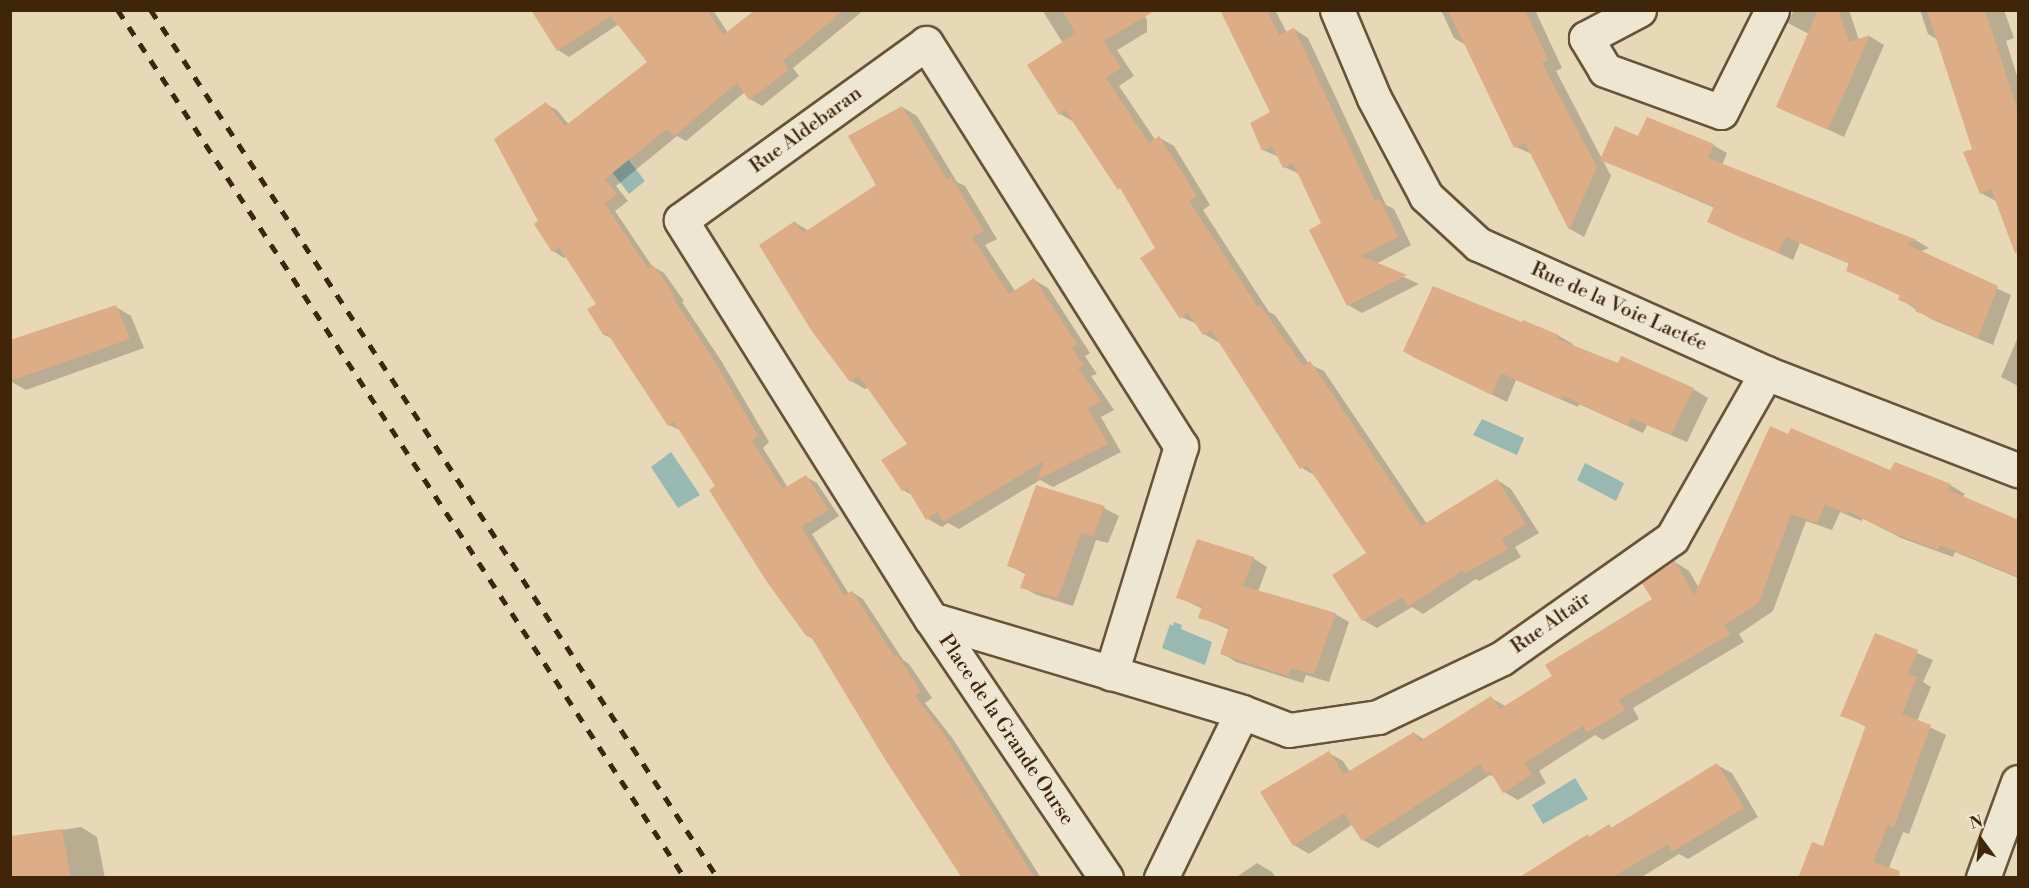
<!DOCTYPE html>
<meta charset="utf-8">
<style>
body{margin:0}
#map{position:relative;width:2029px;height:888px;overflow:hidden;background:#e7d8b8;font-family:"Libre Bodoni",serif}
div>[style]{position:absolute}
.water>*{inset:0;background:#97b9b2}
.shadow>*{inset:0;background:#0003}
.building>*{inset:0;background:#dcad86}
.roads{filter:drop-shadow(2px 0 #695236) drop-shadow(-2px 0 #695236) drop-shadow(0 2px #695236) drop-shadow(0 -2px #695236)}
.minor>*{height:33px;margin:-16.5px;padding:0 16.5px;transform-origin:16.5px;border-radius:16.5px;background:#efe6d1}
.rail>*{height:4.5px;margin-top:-2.25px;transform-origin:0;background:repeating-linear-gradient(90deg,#3f250a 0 10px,transparent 0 20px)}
span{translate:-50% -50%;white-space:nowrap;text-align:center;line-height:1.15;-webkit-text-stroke:6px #efe6d1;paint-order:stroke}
.street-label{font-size:20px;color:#3f250a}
.frame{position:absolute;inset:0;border:12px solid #3f250a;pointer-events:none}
.north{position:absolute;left:1951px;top:810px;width:60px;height:60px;-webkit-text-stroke:4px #efe6d1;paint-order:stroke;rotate:345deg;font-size:16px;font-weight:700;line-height:24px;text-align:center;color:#3f250a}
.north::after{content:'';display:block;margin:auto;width:21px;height:27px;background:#3f250a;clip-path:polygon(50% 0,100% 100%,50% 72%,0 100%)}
</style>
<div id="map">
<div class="water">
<i style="clip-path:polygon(617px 145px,645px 181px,629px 194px,601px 158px)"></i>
<i style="clip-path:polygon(1482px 419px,1524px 438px,1517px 455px,1473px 435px)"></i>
<i style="clip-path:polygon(671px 452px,700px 495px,678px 508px,651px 467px)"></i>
<i style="clip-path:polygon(1585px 463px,1624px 483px,1616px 501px,1577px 480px)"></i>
<i style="clip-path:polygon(1174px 622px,1182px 625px,1181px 629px,1212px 642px,1205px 665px,1162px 648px,1170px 624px,1173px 626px)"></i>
<i style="clip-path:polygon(1575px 778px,1588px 799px,1543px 824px,1532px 805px)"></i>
</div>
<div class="shadow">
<i style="clip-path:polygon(533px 10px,713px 10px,728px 33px,757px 10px,864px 10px,793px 68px,799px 76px,762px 106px,750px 99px,745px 92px,686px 141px,677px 136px,616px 186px,628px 201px,615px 211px,652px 266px,664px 273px,684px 301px,682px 302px,722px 362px,769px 442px,763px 448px,788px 488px,806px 477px,817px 483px,839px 516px,812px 534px,849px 594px,852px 592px,863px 599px,903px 660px,909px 664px,932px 698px,925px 703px,953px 739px,1041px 878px,963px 878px,815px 640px,808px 636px,682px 431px,669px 425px,614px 340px,605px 335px,598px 304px,567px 256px,564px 258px,553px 251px,540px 222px,546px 104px,557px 110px,569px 125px,649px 62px,619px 24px,569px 57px,558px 50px)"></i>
<i style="clip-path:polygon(1042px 10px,1141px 10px,1147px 20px,1147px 32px,1117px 50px,1134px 76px,1119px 86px,1156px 141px,1160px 138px,1174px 146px,1210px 205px,1203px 210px,1269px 312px,1275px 315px,1309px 364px,1324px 371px,1427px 524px,1497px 480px,1511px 489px,1539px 533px,1515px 547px,1521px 557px,1479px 581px,1476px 579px,1423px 614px,1412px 607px,1377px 628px,1363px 620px,1368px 553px,1316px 476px,1302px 468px,1220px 341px,1218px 342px,1204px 334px,1197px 324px,1181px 317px,1157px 248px,1124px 191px,1074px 122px,1060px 114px,1063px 43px)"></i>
<i style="clip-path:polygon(1244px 10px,1275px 10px,1287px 33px,1294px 29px,1308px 38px,1386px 205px,1394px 209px,1411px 245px,1376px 264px,1419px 284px,1362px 313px,1348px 305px,1323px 224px,1300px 174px,1284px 167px,1279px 157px,1263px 150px,1272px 113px)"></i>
<i style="clip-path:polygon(1441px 10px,1540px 10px,1536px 12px,1562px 68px,1556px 71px,1611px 176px,1584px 237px,1570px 229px,1532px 154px,1516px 147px,1466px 45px,1454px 38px)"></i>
<i style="clip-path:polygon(1794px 10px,1849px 10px,1859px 40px,1869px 36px,1884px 45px,1844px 137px,1778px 106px,1809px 34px,1788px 23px)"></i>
<i style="clip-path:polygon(1920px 10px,2004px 10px,2014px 38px,2006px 41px,2018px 79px,2018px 213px,1981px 193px,1974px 150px,1938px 40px,1928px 34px)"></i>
<i style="clip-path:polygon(902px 107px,917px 116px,957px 182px,965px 186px,997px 239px,985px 245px,1015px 291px,1034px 280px,1048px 288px,1090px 353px,1085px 356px,1097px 374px,1091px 376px,1114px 410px,1101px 417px,1121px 452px,1053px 487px,1040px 480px,959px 529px,948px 523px,942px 527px,928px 519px,915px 497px,903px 490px,909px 444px,869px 387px,865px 389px,851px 381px,796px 223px,809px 231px,878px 186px)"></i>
<i style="clip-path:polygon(1639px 138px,1713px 145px,1727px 153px,1722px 165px,1917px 241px,1929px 248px,1919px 252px,2011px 295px,1993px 345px,1931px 319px,1900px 299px,1901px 296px,1847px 270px,1850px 264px,1800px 243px,1793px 260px,1709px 221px,1715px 208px,1602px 159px)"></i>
<i style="clip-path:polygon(116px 307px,131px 316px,144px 348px,26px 390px,10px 381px)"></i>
<i style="clip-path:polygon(1524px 322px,1559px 336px,1573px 344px,1572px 347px,1618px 365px,1693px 389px,1708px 398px,1687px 442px,1647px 425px,1643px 433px,1579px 404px,1578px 407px,1516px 380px,1507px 402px,1420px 359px,1523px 324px)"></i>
<i style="clip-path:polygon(2018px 337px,2018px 386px,2001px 377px)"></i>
<i style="clip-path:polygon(1770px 428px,1890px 472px,1950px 485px,1965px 494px,1962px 498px,2018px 521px,2018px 578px,1955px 552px,1953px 557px,1901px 538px,1863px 518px,1862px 521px,1840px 512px,1832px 530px,1806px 521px,1773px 611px,1739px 634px,1744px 642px,1633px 708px,1639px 719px,1603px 740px,1595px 735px,1539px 771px,1546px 783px,1518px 800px,1504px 792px,1495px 777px,1490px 775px,1378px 848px,1363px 840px,1353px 824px,1309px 854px,1294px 845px,1329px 753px,1343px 761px,1350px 772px,1414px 733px,1425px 740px,1491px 698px,1507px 707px,1554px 676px,1654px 599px,1675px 562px,1689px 571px,1699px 588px)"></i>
<i style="clip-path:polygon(1104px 508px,1119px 516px,1108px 543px,1096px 540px,1073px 606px,1037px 595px,1022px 587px,1027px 575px,1008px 565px)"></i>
<i style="clip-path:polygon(1253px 558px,1267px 567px,1258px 592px,1335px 614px,1349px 622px,1329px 682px,1306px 675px,1303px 683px,1236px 662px,1222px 653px,1230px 630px,1200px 617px,1203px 609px,1178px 597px)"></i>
<i style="clip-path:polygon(1876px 635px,1933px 660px,1923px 682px,1931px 687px,1917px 721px,1946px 735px,1909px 834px,1903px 832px,1885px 878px,1824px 848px,1867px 727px,1842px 715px)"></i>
<i style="clip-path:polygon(1717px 765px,1732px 773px,1758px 817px,1688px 859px,1679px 854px,1640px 878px,1543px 878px,1609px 826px,1614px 829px)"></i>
<i style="clip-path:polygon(81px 827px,97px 837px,105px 878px,10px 878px,10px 844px,16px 843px,15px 837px)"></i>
<i style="clip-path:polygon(1257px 863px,1272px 872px,1276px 878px,1235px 878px)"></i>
</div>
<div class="building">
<i style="clip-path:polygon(531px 10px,707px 10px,723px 35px,755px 10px,844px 10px,783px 61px,789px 70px,749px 100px,737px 83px,674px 136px,667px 129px,605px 179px,617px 194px,605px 204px,648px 268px,653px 265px,674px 294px,672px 296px,710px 354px,758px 435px,752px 441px,783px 489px,806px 475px,829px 510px,801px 527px,844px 595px,852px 591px,895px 657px,897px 655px,921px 691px,915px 696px,942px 731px,1035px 878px,962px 878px,883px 756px,810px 635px,807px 637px,767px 582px,709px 490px,715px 486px,674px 422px,668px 426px,607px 333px,604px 336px,587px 309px,596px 304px,559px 247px,552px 252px,534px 224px,538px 221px,494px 139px,546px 102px,565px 126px,647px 62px,611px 16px,557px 51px)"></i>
<i style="clip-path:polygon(1062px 10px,1156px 10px,1104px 41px,1121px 68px,1106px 78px,1149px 143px,1159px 136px,1197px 196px,1189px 201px,1258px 307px,1260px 305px,1303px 366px,1310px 361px,1421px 526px,1497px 479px,1526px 524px,1502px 539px,1508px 549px,1464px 574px,1462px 571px,1408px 607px,1402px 597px,1362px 621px,1332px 575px,1366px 553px,1307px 465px,1300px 469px,1211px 330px,1203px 335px,1187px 312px,1180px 319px,1140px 258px,1155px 248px,1120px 188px,1118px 190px,1065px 110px,1059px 115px,1027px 65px,1076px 33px)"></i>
<i style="clip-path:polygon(1220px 10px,1267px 10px,1279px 35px,1294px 28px,1375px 201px,1380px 199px,1398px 237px,1361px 256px,1407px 275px,1347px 306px,1309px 230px,1321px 223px,1293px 163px,1283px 168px,1272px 146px,1262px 151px,1250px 123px,1270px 112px)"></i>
<i style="clip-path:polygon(1448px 10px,1525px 10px,1548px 60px,1542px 63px,1597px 167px,1569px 230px,1525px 143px,1514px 148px)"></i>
<i style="clip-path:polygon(1818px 10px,1838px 10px,1849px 42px,1870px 35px,1828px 130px,1776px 107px)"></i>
<i style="clip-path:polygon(1927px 10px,1985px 10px,2019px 114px,2019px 252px,2015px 253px,1991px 189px,1980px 194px,1963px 152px,1972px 149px)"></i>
<i style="clip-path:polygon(902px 106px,947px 179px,951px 177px,984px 231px,972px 237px,1009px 294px,1034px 278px,1077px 344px,1072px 348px,1084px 366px,1078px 368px,1101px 401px,1088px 408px,1108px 444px,1037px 480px,1044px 461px,943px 522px,938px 512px,926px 520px,907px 488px,902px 491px,881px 460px,907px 444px,859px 376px,850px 382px,811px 330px,759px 245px,795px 221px,803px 233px,876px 185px,848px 136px)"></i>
<i style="clip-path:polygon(1647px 117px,1714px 144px,1708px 158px,1917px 240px,1906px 244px,1998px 286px,1978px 338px,1915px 311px,1917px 307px,1898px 300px,1900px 295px,1846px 271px,1849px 263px,1786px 237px,1778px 253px,1740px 237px,1707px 222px,1714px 206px,1600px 160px,1615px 126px,1638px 136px)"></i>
<i style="clip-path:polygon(1433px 286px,1522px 322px,1523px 320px,1559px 335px,1557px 339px,1618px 363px,1621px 356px,1694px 388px,1671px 435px,1631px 418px,1628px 426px,1564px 396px,1562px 400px,1501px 373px,1492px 395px,1415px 358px,1403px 351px)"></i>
<i style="clip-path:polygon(116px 305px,130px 339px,10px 381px,10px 340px)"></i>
<i style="clip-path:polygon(1770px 426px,1788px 434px,1791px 428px,1890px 470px,1895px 462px,1951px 484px,1948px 490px,2019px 520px,2019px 577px,1940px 545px,1938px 550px,1885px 530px,1848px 511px,1847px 514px,1825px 504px,1817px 523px,1791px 514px,1759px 603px,1725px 625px,1730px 634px,1619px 700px,1625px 710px,1587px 733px,1583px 726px,1525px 763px,1532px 774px,1503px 793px,1490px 771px,1486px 774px,1480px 764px,1362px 841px,1344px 813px,1293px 846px,1260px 792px,1329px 751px,1344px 774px,1414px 732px,1420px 741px,1491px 696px,1500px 709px,1552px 676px,1545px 665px,1652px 599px,1642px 583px,1675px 561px,1694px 595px)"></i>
<i style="clip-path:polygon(1036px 485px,1105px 506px,1093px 536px,1081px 533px,1058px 598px,1020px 588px,1026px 572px,1007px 566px)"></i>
<i style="clip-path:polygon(1197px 539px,1254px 557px,1243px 586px,1336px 613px,1314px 674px,1291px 668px,1288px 676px,1220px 654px,1229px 627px,1198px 618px,1202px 606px,1176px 598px)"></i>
<i style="clip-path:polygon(1875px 633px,1918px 650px,1908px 674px,1917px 677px,1902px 714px,1931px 725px,1894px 827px,1888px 825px,1873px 862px,1900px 871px,1899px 878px,1798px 878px,1812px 842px,1823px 846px,1866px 725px,1840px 716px)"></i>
<i style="clip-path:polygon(1717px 763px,1744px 808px,1672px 852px,1668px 844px,1611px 878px,1518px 878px,1588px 834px,1589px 837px,1609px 824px,1611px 828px)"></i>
<i style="clip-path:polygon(62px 829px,71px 878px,11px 878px,11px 836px)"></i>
</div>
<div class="roads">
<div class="minor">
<i style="left:1337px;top:10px;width:95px;rotate:67.2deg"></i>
<i style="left:1374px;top:98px;width:111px;rotate:62deg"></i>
<i style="left:1426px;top:196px;width:71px;rotate:42.7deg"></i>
<i style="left:1478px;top:244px;width:316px;rotate:24.1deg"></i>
<i style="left:1766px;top:373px;width:270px;rotate:21.1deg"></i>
<i style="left:1639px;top:10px;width:60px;rotate:152.2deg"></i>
<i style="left:1586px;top:38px;width:37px;rotate:59deg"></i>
<i style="left:1605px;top:70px;width:123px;rotate:19.9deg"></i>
<i style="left:1721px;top:112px;width:114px;rotate:-63.4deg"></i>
<i style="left:931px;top:619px;width:471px;rotate:-122.1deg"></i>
<i style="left:681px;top:220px;width:302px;rotate:-35.8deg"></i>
<i style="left:926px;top:43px;width:477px;rotate:57.7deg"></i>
<i style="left:1181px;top:446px;width:238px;rotate:107.1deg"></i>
<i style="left:1242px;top:712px;width:50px;rotate:21deg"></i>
<i style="left:1289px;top:730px;width:90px;rotate:-8.3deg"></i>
<i style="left:1378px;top:717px;width:137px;rotate:-25.4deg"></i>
<i style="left:1502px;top:658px;width:208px;rotate:-35.2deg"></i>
<i style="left:1672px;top:538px;width:190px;rotate:-60.3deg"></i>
<i style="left:1106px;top:878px;width:313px;rotate:-124deg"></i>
<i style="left:931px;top:619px;width:325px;rotate:16.6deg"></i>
<i style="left:1242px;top:712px;width:185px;rotate:116deg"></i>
<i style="left:1983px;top:878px;width:102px;rotate:-70deg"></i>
</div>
</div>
<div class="rail">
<i style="left:118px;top:10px;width:1037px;rotate:56.85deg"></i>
<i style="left:151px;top:10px;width:1037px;rotate:56.85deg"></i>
</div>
<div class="street-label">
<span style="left:806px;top:130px;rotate:-36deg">Rue Aldebaran</span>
<span style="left:1619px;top:307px;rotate:24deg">Rue de la Voie Lactée</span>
<span style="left:1551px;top:623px;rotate:-35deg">Rue Altaïr</span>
<span style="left:1006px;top:730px;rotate:56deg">Place de la Grande Ourse</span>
</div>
<div class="frame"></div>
<div class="north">N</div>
</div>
